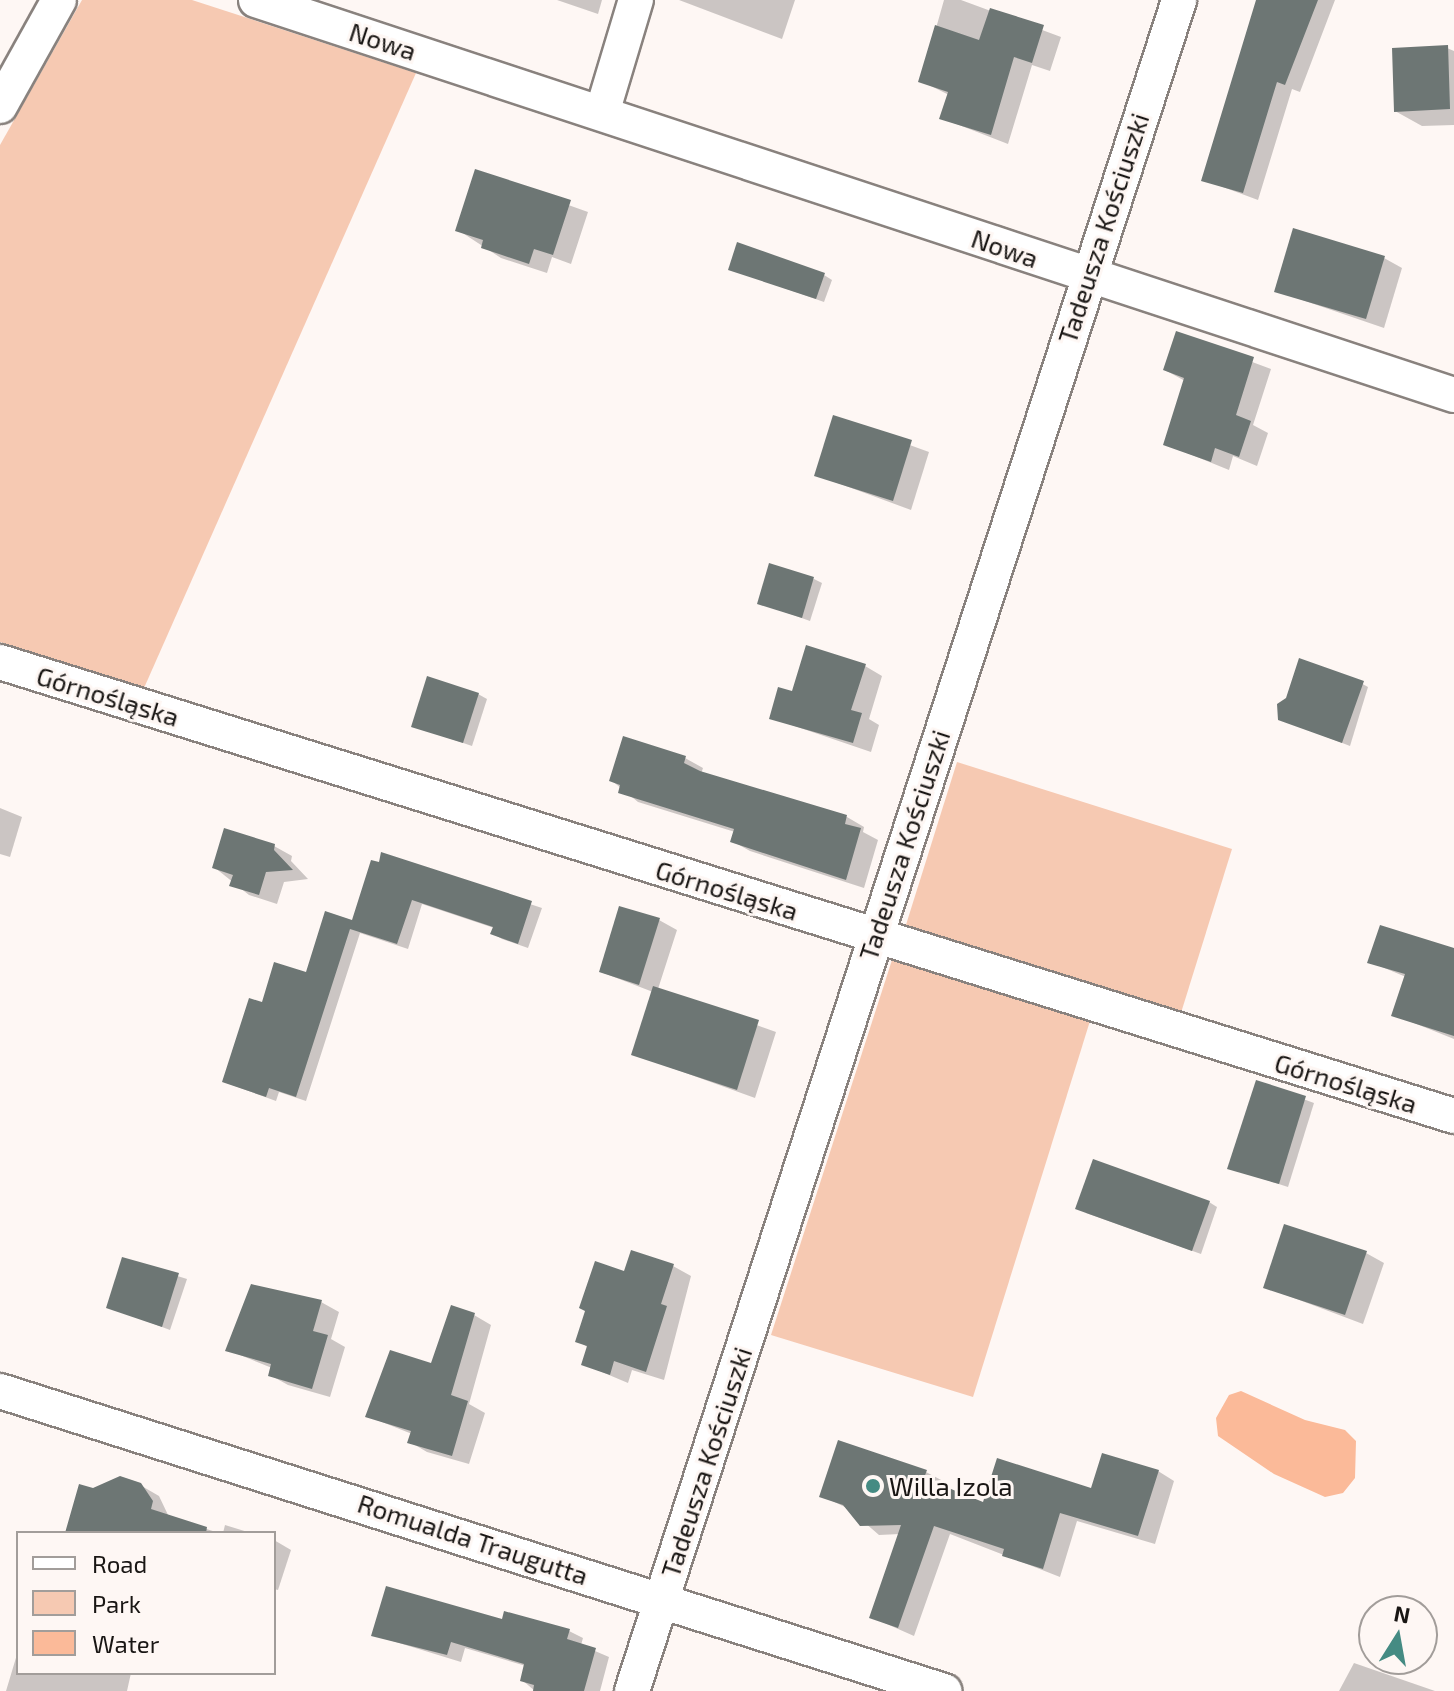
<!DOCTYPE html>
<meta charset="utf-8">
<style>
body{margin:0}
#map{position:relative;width:1454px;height:1691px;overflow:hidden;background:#fef7f4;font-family:"Exo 2",sans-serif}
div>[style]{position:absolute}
.green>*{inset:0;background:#f6c9b2}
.water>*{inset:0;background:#fbba99}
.shadow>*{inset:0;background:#0003}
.building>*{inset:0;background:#6d7674}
.roads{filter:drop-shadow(2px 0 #89827e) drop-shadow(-2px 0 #89827e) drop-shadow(0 2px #89827e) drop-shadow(0 -2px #89827e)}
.street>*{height:34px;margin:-17px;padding:0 17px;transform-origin:17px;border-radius:17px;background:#fff}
.dots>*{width:22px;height:22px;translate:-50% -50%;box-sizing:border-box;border:4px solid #fef7f4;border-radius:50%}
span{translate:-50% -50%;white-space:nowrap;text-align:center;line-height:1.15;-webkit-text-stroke:6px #fef7f4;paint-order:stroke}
.street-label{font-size:26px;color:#191614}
.poi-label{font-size:26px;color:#191614}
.left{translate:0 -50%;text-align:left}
.legend{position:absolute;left:16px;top:1531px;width:260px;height:144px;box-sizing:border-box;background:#fef7f4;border:2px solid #a29d9a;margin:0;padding:10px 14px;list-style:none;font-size:24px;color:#191614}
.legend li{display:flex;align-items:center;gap:16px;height:40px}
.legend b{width:40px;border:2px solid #a29d9a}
.north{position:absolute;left:1358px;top:1595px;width:80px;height:80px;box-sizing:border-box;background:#fef7f4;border:2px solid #a29d9a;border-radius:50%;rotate:11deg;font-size:22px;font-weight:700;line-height:32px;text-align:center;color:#191614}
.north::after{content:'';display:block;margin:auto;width:28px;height:36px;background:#458b83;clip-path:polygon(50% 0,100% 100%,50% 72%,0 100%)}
</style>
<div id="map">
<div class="green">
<i style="clip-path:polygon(82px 0,192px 0,416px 73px,144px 688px,0 642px,0 145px)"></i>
<i style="clip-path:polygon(957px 762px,1232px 849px,1180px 1016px,905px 928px)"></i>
<i style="clip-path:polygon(892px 960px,1090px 1021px,973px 1397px,771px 1335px)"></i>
</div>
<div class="water">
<i style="clip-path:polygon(1241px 1391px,1305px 1420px,1345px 1430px,1356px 1441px,1355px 1478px,1343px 1493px,1325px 1497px,1274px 1474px,1218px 1436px,1216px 1418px,1229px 1395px)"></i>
</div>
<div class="shadow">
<i style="clip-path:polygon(557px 0,602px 0,598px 14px)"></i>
<i style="clip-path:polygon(679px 0,795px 0,782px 39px)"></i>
<i style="clip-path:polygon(944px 0,961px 0,1061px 37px,1050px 71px,1032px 65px,1008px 144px,941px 118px,949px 95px,921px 81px)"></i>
<i style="clip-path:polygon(1258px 0,1335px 0,1300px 92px,1292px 89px,1258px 200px,1204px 180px)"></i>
<i style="clip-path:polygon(1447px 48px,1454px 51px,1454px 125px,1422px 126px,1395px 111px)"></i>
<i style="clip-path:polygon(476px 172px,588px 212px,571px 264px,552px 257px,547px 273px,501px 258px,458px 230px)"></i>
<i style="clip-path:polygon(1384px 258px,1402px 268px,1384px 328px,1276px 291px)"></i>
<i style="clip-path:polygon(730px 269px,824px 275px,832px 280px,824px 302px)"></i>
<i style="clip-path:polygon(1177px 334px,1271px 369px,1253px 425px,1268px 433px,1257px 466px,1233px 456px,1229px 470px,1165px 444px,1185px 381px,1165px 370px)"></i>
<i style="clip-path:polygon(835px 418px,929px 452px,911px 510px,816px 475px)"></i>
<i style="clip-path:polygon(814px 579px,822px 583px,810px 621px,759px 603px)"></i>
<i style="clip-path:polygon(865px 666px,882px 676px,869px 719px,879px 725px,871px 752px,771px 718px,793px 694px)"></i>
<i style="clip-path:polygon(1359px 682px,1368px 687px,1350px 746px,1280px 719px)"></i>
<i style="clip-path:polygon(478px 694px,487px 699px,472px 746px,413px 726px)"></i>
<i style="clip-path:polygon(685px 758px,703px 768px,701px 774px,847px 817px,864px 827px,863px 832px,878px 840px,864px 888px,750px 851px,732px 841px,735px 832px,638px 802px,611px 780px)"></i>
<i style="clip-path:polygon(0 808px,22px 817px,10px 857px,0 854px)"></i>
<i style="clip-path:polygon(274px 846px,292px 856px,291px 861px,308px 879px,284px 882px,277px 904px,249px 895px,214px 867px)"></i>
<i style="clip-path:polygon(383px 855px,542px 908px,528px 948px,502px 939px,492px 933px,494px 928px,422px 904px,408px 949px,360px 933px,306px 1101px,279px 1092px,276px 1101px,224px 1082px,263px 1004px,307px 975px,353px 922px)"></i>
<i style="clip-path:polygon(659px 920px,677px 930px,658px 989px,776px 1032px,755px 1098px,633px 1054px,653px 992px,601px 972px)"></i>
<i style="clip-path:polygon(1454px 950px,1454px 1039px,1394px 1015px,1406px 977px,1370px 962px)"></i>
<i style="clip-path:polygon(1257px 1082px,1314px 1103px,1288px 1187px,1229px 1168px)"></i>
<i style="clip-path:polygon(1209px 1202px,1217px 1207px,1201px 1254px,1086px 1213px)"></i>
<i style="clip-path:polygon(1366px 1253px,1384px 1263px,1363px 1324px,1265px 1287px)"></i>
<i style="clip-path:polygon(123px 1259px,187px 1279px,170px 1330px,109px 1307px)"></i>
<i style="clip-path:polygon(673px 1266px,691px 1276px,664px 1380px,632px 1370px,628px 1383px,583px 1364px,589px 1348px,578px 1341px,588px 1311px,626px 1273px)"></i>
<i style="clip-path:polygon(321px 1302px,339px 1312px,331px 1339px,345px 1347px,330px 1397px,288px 1385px,270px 1375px,272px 1368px,228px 1350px)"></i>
<i style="clip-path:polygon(474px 1315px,491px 1325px,469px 1404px,485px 1413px,469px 1464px,427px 1452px,410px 1442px,412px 1434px,367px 1416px,432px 1365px)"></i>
<i style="clip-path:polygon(1158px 1471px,1174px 1481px,1155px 1544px,1077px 1521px,1060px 1577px,950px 1534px,914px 1636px,871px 1617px,900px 1534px,879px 1535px,849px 1509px,822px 1496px,926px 1472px,943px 1481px,941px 1487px,985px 1504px,1093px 1491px)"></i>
<i style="clip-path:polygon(140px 1485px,159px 1496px,169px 1517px,219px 1533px,75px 1533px)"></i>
<i style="clip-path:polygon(225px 1525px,251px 1533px,223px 1533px)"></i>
<i style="clip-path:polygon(274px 1540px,291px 1550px,278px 1590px,274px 1589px)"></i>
<i style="clip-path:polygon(503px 1622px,569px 1631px,583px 1638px,581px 1645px,609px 1657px,600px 1691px,535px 1691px,522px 1680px,526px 1666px,465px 1648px,461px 1662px,373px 1635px)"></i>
<i style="clip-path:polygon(18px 1651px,18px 1673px,131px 1673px,127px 1691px,6px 1691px)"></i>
<i style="clip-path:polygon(1354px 1663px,1435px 1691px,1339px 1691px)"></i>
</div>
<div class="building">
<i style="clip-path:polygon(1256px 0,1318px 0,1285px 85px,1277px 82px,1243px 193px,1201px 181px)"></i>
<i style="clip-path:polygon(990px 8px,1044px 25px,1032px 63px,1014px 57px,991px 135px,939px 119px,948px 92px,918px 82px,935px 25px,979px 40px)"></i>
<i style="clip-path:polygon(1448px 45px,1450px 109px,1394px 112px,1392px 48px)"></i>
<i style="clip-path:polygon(475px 169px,571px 200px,553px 255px,534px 249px,529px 264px,481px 248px,483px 240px,455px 231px)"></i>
<i style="clip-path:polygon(1293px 228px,1385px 256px,1366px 319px,1274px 292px)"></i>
<i style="clip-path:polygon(737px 242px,825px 273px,816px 299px,728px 270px)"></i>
<i style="clip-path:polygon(1176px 331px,1254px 357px,1236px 415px,1251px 421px,1239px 457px,1215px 448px,1211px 462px,1163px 445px,1184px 378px,1163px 370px)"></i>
<i style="clip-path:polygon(833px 415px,912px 440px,893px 501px,814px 476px)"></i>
<i style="clip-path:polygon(769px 563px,814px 577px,802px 618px,757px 604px)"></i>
<i style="clip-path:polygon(806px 645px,866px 664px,851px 710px,862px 713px,853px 743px,769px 719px,778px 687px,792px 691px)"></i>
<i style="clip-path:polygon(1299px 658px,1364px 681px,1342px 743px,1278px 720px,1277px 704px,1286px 698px)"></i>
<i style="clip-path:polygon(427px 676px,479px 693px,463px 743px,411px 727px)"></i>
<i style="clip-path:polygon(623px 736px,686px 756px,684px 763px,700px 771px,847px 815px,845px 824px,861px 828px,846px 880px,730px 842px,734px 829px,618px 793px,620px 785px,609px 781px)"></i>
<i style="clip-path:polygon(224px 828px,275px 844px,274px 850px,293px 870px,266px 872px,259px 895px,229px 886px,233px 875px,212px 868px)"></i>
<i style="clip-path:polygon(381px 852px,532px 901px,518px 944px,490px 934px,493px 927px,412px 900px,397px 944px,350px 929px,296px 1097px,269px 1088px,266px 1097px,222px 1082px,249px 998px,262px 1002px,274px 962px,306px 972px,325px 911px,352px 920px,371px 860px,379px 862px)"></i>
<i style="clip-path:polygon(619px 906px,660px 918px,639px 985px,599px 972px)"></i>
<i style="clip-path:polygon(1380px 925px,1454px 948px,1454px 1036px,1391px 1016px,1405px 974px,1367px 963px)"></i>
<i style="clip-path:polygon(653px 986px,759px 1020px,737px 1090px,631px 1055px)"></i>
<i style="clip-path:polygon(1256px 1080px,1306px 1096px,1279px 1184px,1227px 1169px)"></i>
<i style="clip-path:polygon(1093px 1159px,1210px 1201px,1192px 1251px,1075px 1209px)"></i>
<i style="clip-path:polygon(1284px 1224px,1367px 1251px,1345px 1315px,1263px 1288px)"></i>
<i style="clip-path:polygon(631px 1250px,674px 1264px,661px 1304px,667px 1306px,646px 1372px,614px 1361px,610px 1375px,581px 1365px,587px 1346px,575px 1342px,585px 1311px,579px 1308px,595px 1261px,624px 1271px)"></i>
<i style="clip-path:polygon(122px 1257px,179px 1273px,162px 1327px,106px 1308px)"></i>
<i style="clip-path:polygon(251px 1284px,322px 1300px,313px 1331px,328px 1335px,312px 1389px,268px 1376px,271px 1364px,225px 1351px)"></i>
<i style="clip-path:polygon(451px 1305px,475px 1313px,451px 1395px,468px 1401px,452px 1456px,407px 1443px,411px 1431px,365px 1417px,390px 1350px,431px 1363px)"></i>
<i style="clip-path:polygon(838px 1440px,927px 1470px,924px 1478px,983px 1502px,997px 1458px,1091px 1488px,1102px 1453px,1159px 1470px,1138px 1536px,1060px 1513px,1043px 1569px,1002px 1556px,1004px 1549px,934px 1526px,898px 1628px,869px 1618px,901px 1525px,860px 1526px,843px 1505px,819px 1497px)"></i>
<i style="clip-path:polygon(120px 1476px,141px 1483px,153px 1501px,151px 1509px,207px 1527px,206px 1533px,65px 1533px,79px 1484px,93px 1488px)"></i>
<i style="clip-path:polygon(386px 1586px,502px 1619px,504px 1611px,570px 1629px,567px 1639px,596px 1648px,584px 1691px,533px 1691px,534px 1685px,520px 1681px,524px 1664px,451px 1642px,447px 1655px,371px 1636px)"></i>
</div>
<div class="roads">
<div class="street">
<i style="left:256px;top:0;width:1261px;rotate:18.25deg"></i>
<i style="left:0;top:106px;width:121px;rotate:-60.9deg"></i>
<i style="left:602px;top:113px;width:118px;rotate:-73.3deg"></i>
<i style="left:0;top:662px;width:1523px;rotate:17.34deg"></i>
<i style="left:0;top:1391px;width:991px;rotate:17.63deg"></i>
<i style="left:632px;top:1691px;width:1777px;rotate:-72.07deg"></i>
</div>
</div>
<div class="dots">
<i style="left:873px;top:1486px;background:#458b83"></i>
</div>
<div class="street-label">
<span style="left:383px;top:41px;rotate:18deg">Nowa</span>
<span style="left:1103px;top:228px;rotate:-72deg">Tadeusza Kościuszki</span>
<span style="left:1005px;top:248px;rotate:19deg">Nowa</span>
<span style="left:108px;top:696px;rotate:17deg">Górnośląska</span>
<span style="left:904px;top:845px;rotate:-72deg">Tadeusza Kościuszki</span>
<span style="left:727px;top:890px;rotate:17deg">Górnośląska</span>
<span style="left:1346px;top:1083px;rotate:17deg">Górnośląska</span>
<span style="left:706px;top:1462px;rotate:-72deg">Tadeusza Kościuszki</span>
<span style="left:473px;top:1539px;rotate:18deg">Romualda Traugutta</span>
</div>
<div class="poi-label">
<span class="left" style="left:889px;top:1486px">Willa Izola</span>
</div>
<ul class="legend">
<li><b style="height:10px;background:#fff"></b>Road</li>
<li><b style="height:22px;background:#f6c9b2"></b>Park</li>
<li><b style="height:22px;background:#fbba99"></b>Water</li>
</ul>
<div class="north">N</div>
</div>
